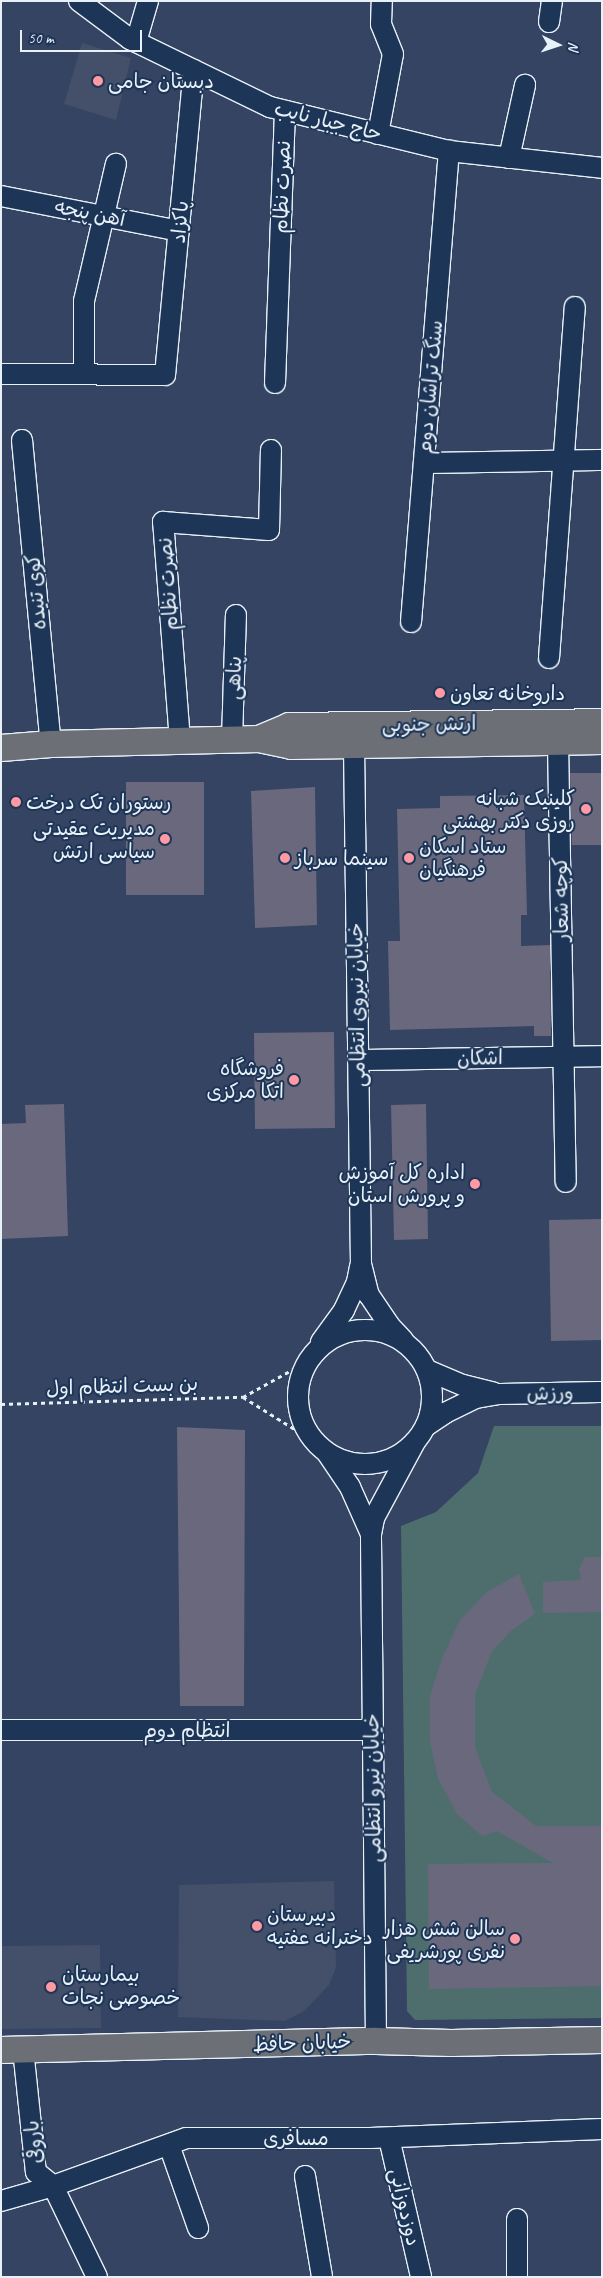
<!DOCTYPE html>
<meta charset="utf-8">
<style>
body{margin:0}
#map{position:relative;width:603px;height:2278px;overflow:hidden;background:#344462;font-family:Caveat,"Playpen Sans Arabic",sans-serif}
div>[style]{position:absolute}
.built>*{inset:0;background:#444f6a}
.green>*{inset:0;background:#4e6e6e}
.building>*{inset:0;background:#6a687c}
.path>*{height:3px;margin-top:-1.5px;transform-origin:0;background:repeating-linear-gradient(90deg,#e8f1f8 0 4px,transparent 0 8px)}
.roads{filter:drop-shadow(1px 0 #e8f1f8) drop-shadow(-1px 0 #e8f1f8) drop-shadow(0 1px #e8f1f8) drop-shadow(0 -1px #e8f1f8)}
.minor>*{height:20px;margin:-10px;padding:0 10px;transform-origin:10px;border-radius:10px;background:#1d3557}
.minor>.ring{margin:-10px;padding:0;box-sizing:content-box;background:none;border:20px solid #1d3557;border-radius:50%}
.major>*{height:26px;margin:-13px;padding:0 13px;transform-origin:13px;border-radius:13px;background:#6c6f75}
.dots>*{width:14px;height:14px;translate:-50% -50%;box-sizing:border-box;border:2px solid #1d3557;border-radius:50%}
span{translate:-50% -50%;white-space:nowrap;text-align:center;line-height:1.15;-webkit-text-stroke:4px #1d3557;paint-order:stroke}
.poi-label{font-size:20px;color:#e8f1f8}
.left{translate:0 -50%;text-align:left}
.right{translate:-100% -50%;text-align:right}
.street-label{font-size:20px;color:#e8f1f8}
.frame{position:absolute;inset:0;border:2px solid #e8f1f8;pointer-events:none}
.north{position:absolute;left:533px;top:20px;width:50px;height:50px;-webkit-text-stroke:4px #1d3557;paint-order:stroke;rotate:94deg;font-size:14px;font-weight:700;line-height:20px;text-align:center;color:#e8f1f8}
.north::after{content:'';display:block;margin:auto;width:18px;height:22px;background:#e8f1f8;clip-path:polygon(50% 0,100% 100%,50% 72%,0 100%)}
.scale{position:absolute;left:20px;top:30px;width:122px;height:22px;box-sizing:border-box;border:2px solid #e8f1f8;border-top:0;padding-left:6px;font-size:15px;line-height:18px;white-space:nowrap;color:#e8f1f8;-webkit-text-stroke:4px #1d3557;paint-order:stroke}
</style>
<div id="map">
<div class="built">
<i style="clip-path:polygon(82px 43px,131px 58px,116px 120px,64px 104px)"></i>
<i style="clip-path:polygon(334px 1881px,336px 1968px,329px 1985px,304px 2011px,285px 2021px,178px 2017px,179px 1885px)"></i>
<i style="clip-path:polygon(100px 1945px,101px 2028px,1px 2029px,1px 1946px)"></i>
</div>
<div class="green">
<i style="clip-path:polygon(494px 1426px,602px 1426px,602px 2018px,415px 2020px,407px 2011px,401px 1526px,436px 1512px,478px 1473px)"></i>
</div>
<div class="building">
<i style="clip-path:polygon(570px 773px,602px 773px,602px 845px,572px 845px)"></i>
<i style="clip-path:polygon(126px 782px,204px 782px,204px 895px,126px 895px)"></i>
<i style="clip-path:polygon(315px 787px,317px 925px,255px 928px,251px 791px)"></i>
<i style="clip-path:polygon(524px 795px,527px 915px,521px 915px,521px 946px,550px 945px,551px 1036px,534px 1036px,534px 1026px,390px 1030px,388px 941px,400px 941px,397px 809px,440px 808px,440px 796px)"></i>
<i style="clip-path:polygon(334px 1032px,335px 1128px,255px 1129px,254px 1033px)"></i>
<i style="clip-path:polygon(64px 1104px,68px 1236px,1px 1239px,1px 1124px,26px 1123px,25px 1105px)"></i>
<i style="clip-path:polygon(426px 1104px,428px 1239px,394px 1240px,391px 1105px)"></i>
<i style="clip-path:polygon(602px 1219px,602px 1340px,551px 1341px,549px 1220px)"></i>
<i style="clip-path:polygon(177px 1427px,245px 1430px,244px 1706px,180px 1706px)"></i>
<i style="clip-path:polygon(585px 1557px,602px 1557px,602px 1612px,543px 1613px,543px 1582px,581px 1580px,579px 1569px)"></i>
<i style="clip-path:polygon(519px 1574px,535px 1614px,512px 1630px,492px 1651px,475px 1695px,475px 1747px,492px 1792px,536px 1826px,602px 1826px,602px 1986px,429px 1989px,428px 1864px,553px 1863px,497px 1831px,482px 1836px,457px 1814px,438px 1778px,430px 1742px,430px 1696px,443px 1656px,460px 1620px,488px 1591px)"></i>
</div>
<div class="path">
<i style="left:243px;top:1397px;width:81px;rotate:31.9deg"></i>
<i style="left:1px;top:1404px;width:242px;rotate:-1.7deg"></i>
<i style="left:243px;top:1397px;width:74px;rotate:-29deg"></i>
</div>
<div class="roads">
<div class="minor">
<i style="left:79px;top:1px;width:64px;rotate:36.7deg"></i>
<i style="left:130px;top:39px;width:156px;rotate:25.9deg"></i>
<i style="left:270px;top:107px;width:184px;rotate:13.8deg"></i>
<i style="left:449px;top:151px;width:154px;rotate:6.3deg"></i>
<i style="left:549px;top:22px;width:21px;rotate:-82deg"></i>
<i style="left:136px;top:42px;width:43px;rotate:-73.7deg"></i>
<i style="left:378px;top:134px;width:81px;rotate:-79.4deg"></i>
<i style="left:393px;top:54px;width:32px;rotate:-112deg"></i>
<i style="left:381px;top:24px;width:23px;rotate:-88deg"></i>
<i style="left:509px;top:158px;width:75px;rotate:-77.6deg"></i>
<i style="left:1px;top:196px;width:181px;rotate:11.1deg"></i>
<i style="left:1px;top:374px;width:164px;rotate:0.3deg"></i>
<i style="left:165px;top:375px;width:306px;rotate:-84.6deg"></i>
<i style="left:84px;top:374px;width:73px;rotate:-90deg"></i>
<i style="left:84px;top:301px;width:141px;rotate:-76.9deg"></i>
<i style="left:275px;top:383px;width:272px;rotate:-87.9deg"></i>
<i style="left:22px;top:440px;width:305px;rotate:84.6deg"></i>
<i style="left:424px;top:463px;width:178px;rotate:-1deg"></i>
<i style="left:411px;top:622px;width:473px;rotate:-85.4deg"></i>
<i style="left:549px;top:658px;width:352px;rotate:-85.8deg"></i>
<i style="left:232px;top:740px;width:125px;rotate:-88.2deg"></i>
<i style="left:180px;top:741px;width:220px;rotate:-94.4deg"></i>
<i style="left:163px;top:522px;width:106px;rotate:4.3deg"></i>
<i style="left:269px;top:530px;width:80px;rotate:-88.6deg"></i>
<i style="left:558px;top:742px;width:440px;rotate:89deg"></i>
<i style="left:354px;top:745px;width:519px;rotate:89.23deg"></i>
<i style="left:361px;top:1264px;width:32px;rotate:76deg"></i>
<i style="left:369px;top:1295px;width:36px;rotate:56deg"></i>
<i style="left:389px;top:1325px;width:21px;rotate:47deg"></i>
<i style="left:358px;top:1060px;width:244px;rotate:-0.9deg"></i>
<i class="ring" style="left:298px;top:1330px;width:114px;height:114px"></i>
<i style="left:321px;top:1342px;width:39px;rotate:-54deg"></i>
<i style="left:344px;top:1310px;width:31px;rotate:-65deg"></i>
<i style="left:357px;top:1282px;width:16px;rotate:-79deg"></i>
<i style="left:427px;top:1370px;width:39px;rotate:23deg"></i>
<i style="left:463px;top:1385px;width:32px;rotate:14deg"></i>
<i style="left:426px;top:1426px;width:23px;rotate:-34deg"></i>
<i style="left:445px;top:1413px;width:34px;rotate:-26deg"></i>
<i style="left:476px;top:1398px;width:22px;rotate:-10deg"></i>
<i style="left:498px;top:1394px;width:104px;rotate:-1.1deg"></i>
<i style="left:327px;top:1453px;width:41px;rotate:55.9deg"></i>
<i style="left:350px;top:1487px;width:51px;rotate:65.9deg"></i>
<i style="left:1px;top:1730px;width:371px"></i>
<i style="left:376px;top:2041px;width:507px;rotate:-90.57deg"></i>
<i style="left:371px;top:1534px;width:16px;rotate:-79deg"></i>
<i style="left:374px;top:1518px;width:86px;rotate:-61.7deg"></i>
<i style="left:23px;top:2049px;width:124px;rotate:84deg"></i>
<i style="left:36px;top:2172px;width:22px;rotate:39deg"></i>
<i style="left:53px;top:2186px;width:101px;rotate:64.2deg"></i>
<i style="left:389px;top:2138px;width:143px;rotate:77deg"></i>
<i style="left:169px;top:2145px;width:88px;rotate:70.7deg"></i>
<i style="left:305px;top:2176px;width:102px;rotate:80.4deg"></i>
<i style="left:1px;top:2201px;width:54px;rotate:-16.1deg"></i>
<i style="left:53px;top:2186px;width:141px;rotate:-19.8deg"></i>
<i style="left:186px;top:2138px;width:184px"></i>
<i style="left:370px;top:2138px;width:232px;rotate:-2.2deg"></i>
<i style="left:517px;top:2219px;width:58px;rotate:90deg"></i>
</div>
<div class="major">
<i style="left:259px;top:739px;width:33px;rotate:-23deg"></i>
<i style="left:289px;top:726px;width:313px;rotate:-0.7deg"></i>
<i style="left:1px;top:748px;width:50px;rotate:-4.6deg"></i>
<i style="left:51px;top:744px;width:208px;rotate:-1.4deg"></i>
<i style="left:259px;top:739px;width:33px;rotate:12deg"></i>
<i style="left:291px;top:746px;width:311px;rotate:-0.9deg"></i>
<i style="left:1px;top:2050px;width:375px;rotate:-1.4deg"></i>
<i style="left:376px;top:2041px;width:75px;rotate:1.5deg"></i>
<i style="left:451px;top:2043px;width:151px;rotate:-1.1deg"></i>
</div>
</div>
<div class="dots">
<i style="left:98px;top:81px;background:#ff9aa2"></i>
<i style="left:440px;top:693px;background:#ff9aa2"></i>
<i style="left:16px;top:802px;background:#ff9aa2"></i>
<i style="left:586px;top:809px;background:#ff9aa2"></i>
<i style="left:165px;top:839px;background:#ff9aa2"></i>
<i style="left:285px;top:858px;background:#ff9aa2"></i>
<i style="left:409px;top:858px;background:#ff9aa2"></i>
<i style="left:294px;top:1080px;background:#ff9aa2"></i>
<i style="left:475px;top:1184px;background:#ff9aa2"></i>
<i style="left:257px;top:1926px;background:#ff9aa2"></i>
<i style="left:515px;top:1939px;background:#ff9aa2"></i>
<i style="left:51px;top:1987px;background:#ff9aa2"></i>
</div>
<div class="poi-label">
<span class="left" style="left:108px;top:81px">دبستان جامی</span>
<span class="left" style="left:450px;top:693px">داروخانه تعاون</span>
<span class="right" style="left:575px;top:810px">کلینیک شبانه<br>روزی دکتر بهشتی</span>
<span class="left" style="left:26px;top:802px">رستوران تک درخت</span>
<span class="right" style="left:155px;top:840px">مدیریت عقیدتی<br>سیاسی ارتش</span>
<span class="left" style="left:419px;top:858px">ستاد اسکان<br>فرهنگیان</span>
<span class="left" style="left:295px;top:858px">سینما سرباز</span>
<span class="right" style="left:284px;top:1080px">فروشگاه<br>اتکا مرکزی</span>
<span class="right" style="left:465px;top:1184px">اداره کل آموزش<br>و پرورش استان</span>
<span class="left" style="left:267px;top:1926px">دبیرستان<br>دخترانه عفتیه</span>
<span class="right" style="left:505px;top:1940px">سالن شش هزار<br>نفری پورشریفی</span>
<span class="left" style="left:62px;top:1986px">بیمارستان<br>خصوصی نجات</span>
</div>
<div class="street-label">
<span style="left:328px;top:121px;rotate:14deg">حاج جبار نایب</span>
<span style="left:282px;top:187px;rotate:-88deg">نصرت نظام</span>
<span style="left:90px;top:213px;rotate:11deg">آهن پنجه</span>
<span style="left:180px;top:222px;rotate:-85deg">پاکزاد</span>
<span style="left:430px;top:387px;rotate:-85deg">سنگ تراشان دوم</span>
<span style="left:168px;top:584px;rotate:-94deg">نصرت نظام</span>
<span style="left:36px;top:592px;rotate:-95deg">کوی تنیده</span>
<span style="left:234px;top:678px;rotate:-88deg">پناهی</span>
<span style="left:429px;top:724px;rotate:-1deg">ارتش جنوبی</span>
<span style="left:561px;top:899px;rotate:-91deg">کوچه شعار</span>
<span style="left:357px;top:1005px;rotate:-91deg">خیابان نیروی انتظامی</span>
<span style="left:480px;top:1058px;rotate:-1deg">اشکان</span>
<span style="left:122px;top:1386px;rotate:-2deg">بن بست انتظام اول</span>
<span style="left:550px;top:1393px;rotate:-1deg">ورزش</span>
<span style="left:187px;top:1730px">انتظام دوم</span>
<span style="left:373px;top:1788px;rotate:-91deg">خیابان نیرو انتظامی</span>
<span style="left:302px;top:2043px;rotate:-2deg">خیابان حافظ</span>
<span style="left:296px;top:2138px">مسافری</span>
<span style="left:34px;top:2142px;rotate:-97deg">باروقی</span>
<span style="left:405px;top:2207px;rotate:77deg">دوزدوزانی</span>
</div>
<div class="frame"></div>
<div class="north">N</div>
<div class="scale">50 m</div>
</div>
